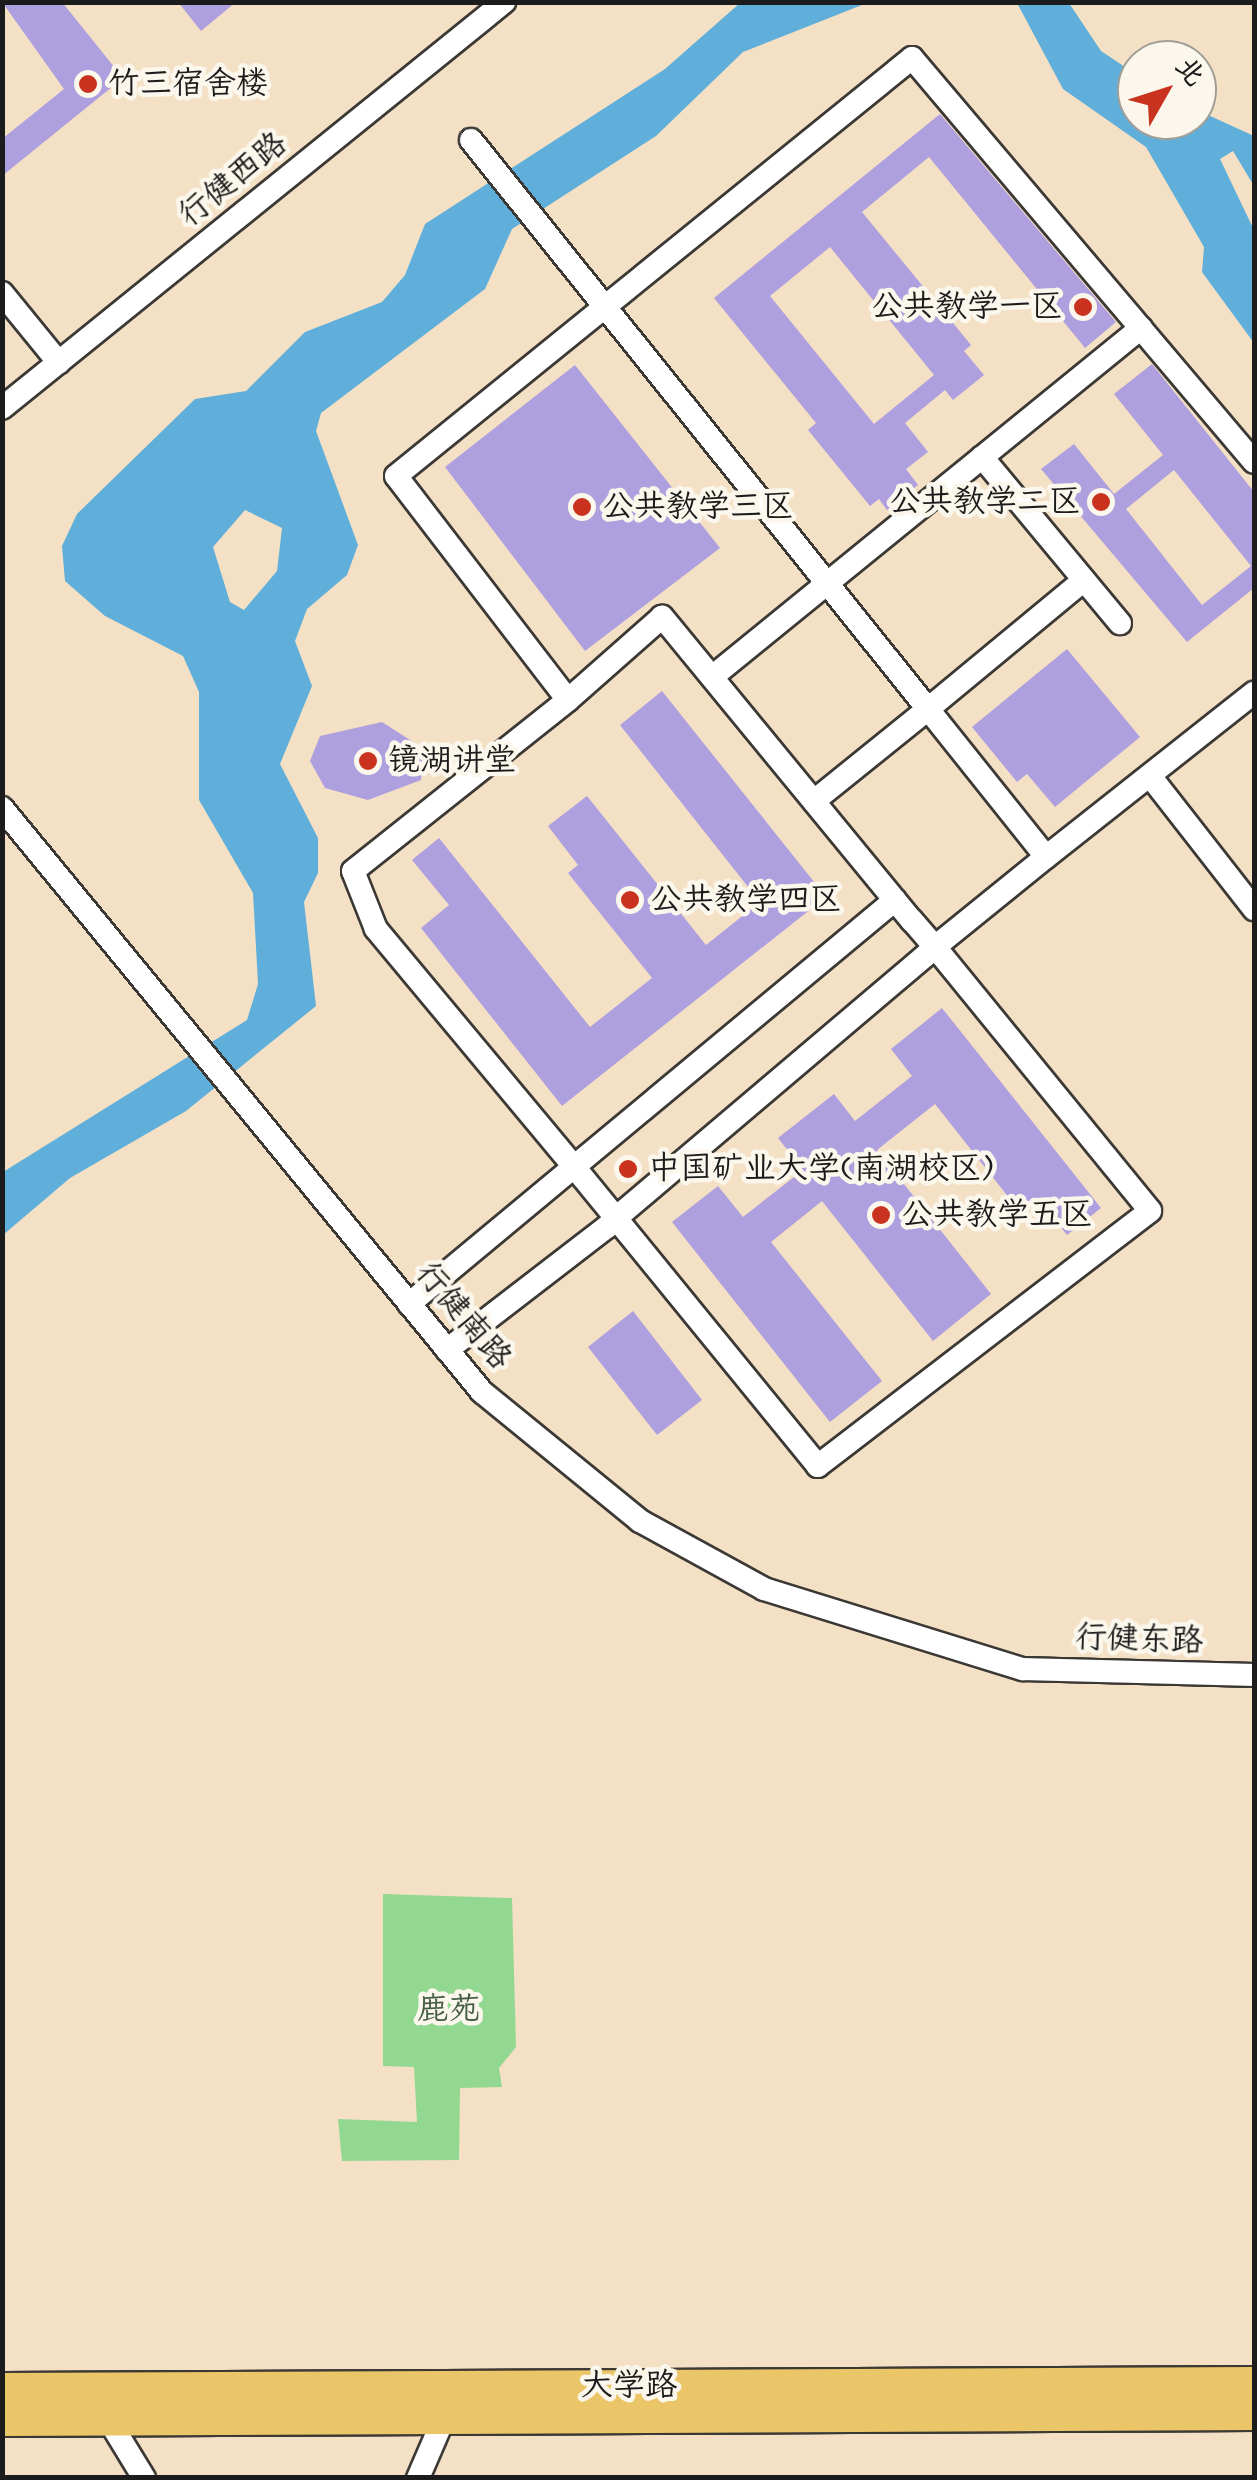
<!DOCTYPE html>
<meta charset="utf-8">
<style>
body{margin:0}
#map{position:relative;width:1257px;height:2480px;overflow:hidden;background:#f4e0c5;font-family:Mynerve,"LXGW WenKai TC",sans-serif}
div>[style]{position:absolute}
.green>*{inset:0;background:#93d891}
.water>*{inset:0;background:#60afda}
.building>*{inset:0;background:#ae9fdf}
.roads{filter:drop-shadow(2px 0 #3c3935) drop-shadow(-2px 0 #3c3935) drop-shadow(0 2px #3c3935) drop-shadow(0 -2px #3c3935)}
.minor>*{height:22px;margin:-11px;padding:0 11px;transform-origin:11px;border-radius:11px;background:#fff}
.highway>*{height:32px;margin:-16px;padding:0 16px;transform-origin:16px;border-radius:16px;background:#eac669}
.dots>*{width:28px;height:28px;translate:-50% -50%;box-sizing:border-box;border:5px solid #fbf7ec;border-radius:50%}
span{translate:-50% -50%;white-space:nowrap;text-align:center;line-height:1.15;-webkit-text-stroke:9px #fbf7ec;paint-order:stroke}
.poi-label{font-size:32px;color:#1c1c1c}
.left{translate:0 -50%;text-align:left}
.right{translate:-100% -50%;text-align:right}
.street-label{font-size:32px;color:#1c1c1c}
.park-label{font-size:32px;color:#465e45}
.frame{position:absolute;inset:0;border:5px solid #1c1c1c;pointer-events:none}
.north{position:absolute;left:1117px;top:40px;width:100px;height:100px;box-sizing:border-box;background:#fbf7ec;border:2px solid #a29f99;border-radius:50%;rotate:51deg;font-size:28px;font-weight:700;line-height:40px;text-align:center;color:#1c1c1c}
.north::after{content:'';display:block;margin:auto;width:35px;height:45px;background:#c8321e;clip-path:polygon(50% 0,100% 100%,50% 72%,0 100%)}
</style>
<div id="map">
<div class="green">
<i style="clip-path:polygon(383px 1894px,512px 1898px,516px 2047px,499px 2068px,502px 2087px,460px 2088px,459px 2160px,342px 2161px,338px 2119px,417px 2122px,414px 2067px,383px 2066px)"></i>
</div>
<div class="water">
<i style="clip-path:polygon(evenodd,740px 3px,867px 3px,743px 52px,656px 136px,512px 229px,485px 289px,321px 413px,316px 431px,358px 545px,347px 575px,307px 609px,295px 641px,312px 686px,280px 764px,318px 838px,318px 873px,304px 902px,316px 1006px,186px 1111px,70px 1178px,3px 1235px,3px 1172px,247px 1020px,258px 984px,253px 893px,199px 800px,199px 692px,183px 656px,105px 616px,65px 581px,62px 546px,77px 514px,195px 399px,246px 391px,305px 332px,382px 302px,405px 275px,425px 224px,665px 69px,740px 3px,245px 510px,282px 528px,277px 571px,244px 610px,230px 602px,213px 547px,245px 510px)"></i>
<i style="clip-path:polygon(1017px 3px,1069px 3px,1101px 51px,1137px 75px,1137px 120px,1197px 120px,1197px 110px,1254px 136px,1254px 186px,1233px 151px,1220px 159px,1254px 230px,1254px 343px,1202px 272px,1204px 247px,1146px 147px,1063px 89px)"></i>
</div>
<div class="building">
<i style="clip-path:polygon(2px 2px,62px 2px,123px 78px,2px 176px,2px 139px,64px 89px)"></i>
<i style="clip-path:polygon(178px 2px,236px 2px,201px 31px)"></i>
<i style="clip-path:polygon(evenodd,940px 114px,1116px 322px,1085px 348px,929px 157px,862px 212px,971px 345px,964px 351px,984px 375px,953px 400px,945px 390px,905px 423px,928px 452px,906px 469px,918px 485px,887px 510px,879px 499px,870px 506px,808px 430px,816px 423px,714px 298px,940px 114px,830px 247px,934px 375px,874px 424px,770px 296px,830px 247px)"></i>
<i style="clip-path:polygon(evenodd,1152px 364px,1254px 492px,1254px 588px,1187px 642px,1041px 469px,1074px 444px,1114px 494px,1163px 455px,1114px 394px,1152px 364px,1174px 470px,1251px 566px,1202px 605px,1126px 509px,1174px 470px)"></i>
<i style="clip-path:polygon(575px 365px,720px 548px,585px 651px,445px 467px)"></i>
<i style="clip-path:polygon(1067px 649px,1140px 737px,1055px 807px,1027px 774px,1017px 782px,972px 727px)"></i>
<i style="clip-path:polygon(662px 691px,826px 897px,562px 1106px,421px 928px,449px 905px,412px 860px,439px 838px,590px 1027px,652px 978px,568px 873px,578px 865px,548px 826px,587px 796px,706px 945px,760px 902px,620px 725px)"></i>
<i style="clip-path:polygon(382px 722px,424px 749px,421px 780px,368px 800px,325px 788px,310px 761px,320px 736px)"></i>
<i style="clip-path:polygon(942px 1008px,1101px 1208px,1067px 1235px,1038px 1199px,1021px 1213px,935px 1104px,877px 1150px,991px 1294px,933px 1341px,822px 1201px,771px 1242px,882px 1381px,830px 1422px,672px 1222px,718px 1186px,743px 1217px,803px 1170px,778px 1138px,834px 1094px,855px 1121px,912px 1076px,891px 1049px)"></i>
<i style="clip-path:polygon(633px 1311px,702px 1400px,657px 1435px,588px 1347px)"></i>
</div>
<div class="roads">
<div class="minor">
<i style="left:471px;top:140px;width:730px;rotate:51.23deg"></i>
<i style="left:928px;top:709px;width:202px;rotate:-39.6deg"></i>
<i style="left:2px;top:293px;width:90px;rotate:50.8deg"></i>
<i style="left:2px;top:408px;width:646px;rotate:-38.96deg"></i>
<i style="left:982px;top:457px;width:216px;rotate:50.3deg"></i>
<i style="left:712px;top:677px;width:553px;rotate:-39.13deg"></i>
<i style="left:1150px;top:776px;width:169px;rotate:52deg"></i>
<i style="left:814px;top:801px;width:146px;rotate:-38.9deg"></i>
<i style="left:928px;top:709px;width:189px;rotate:51.4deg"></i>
<i style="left:1046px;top:857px;width:143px;rotate:141deg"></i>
<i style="left:935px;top:947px;width:35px;rotate:-131deg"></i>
<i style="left:912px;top:921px;width:394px;rotate:-129.4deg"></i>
<i style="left:662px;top:617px;width:125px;rotate:138.6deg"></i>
<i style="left:568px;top:700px;width:282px;rotate:-127.5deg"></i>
<i style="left:396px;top:476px;width:664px;rotate:-39.01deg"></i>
<i style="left:912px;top:58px;width:529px;rotate:49.75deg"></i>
<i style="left:2px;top:808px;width:756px;rotate:50.58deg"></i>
<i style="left:482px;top:1392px;width:204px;rotate:39.2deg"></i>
<i style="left:640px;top:1521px;width:141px;rotate:28.7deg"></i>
<i style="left:764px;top:1589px;width:271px;rotate:17.2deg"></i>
<i style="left:1023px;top:1669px;width:231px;rotate:1.5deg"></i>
<i style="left:1046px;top:857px;width:265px;rotate:-38.3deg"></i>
<i style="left:409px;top:1304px;width:632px;rotate:-39.74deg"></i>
<i style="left:447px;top:1350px;width:202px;rotate:-37.6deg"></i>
<i style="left:607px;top:1227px;width:13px;rotate:-45deg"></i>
<i style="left:616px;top:1218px;width:419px;rotate:-40.3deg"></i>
<i style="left:935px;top:947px;width:340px;rotate:50.8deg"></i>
<i style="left:1150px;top:1211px;width:419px;rotate:142.5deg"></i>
<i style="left:818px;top:1466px;width:320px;rotate:-129.2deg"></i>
<i style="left:616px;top:1218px;width:71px;rotate:-129.3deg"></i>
<i style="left:571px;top:1163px;width:305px;rotate:-129.8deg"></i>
<i style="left:376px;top:929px;width:62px;rotate:-111.6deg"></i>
<i style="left:353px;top:871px;width:275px;rotate:-38.5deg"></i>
<i style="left:108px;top:2419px;width:69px;rotate:58.6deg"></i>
<i style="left:418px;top:2478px;width:65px;rotate:-66.6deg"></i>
</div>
<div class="highway">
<i style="left:2px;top:2389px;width:1252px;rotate:-0.27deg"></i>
<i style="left:2px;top:2420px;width:1252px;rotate:-0.27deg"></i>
</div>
</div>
<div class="dots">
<i style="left:88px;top:84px;background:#c8321e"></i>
<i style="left:1083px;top:307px;background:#c8321e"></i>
<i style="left:1101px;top:502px;background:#c8321e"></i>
<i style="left:582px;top:507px;background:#c8321e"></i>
<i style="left:368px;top:761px;background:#c8321e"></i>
<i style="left:630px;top:900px;background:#c8321e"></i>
<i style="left:628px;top:1169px;background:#c8321e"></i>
<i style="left:881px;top:1215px;background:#c8321e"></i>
</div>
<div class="poi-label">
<span class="left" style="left:108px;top:84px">竹三宿舍楼</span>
<span class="right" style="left:1063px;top:307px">公共教学一区</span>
<span class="right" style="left:1081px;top:502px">公共教学二区</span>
<span class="left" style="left:602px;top:507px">公共教学三区</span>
<span class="left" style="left:388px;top:761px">镜湖讲堂</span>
<span class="left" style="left:650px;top:900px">公共教学四区</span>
<span class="left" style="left:648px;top:1169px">中国矿业大学(南湖校区)</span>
<span class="left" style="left:901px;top:1215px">公共教学五区</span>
</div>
<div class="street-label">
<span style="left:233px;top:180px;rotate:-39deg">行健西路</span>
<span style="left:463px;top:1316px;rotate:50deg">行健南路</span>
<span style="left:1139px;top:1640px;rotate:2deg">行健东路</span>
<span style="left:629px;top:2386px">大学路</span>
</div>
<div class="park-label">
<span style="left:449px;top:2010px">鹿苑</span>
</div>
<div class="frame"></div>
<div class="north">北</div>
</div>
